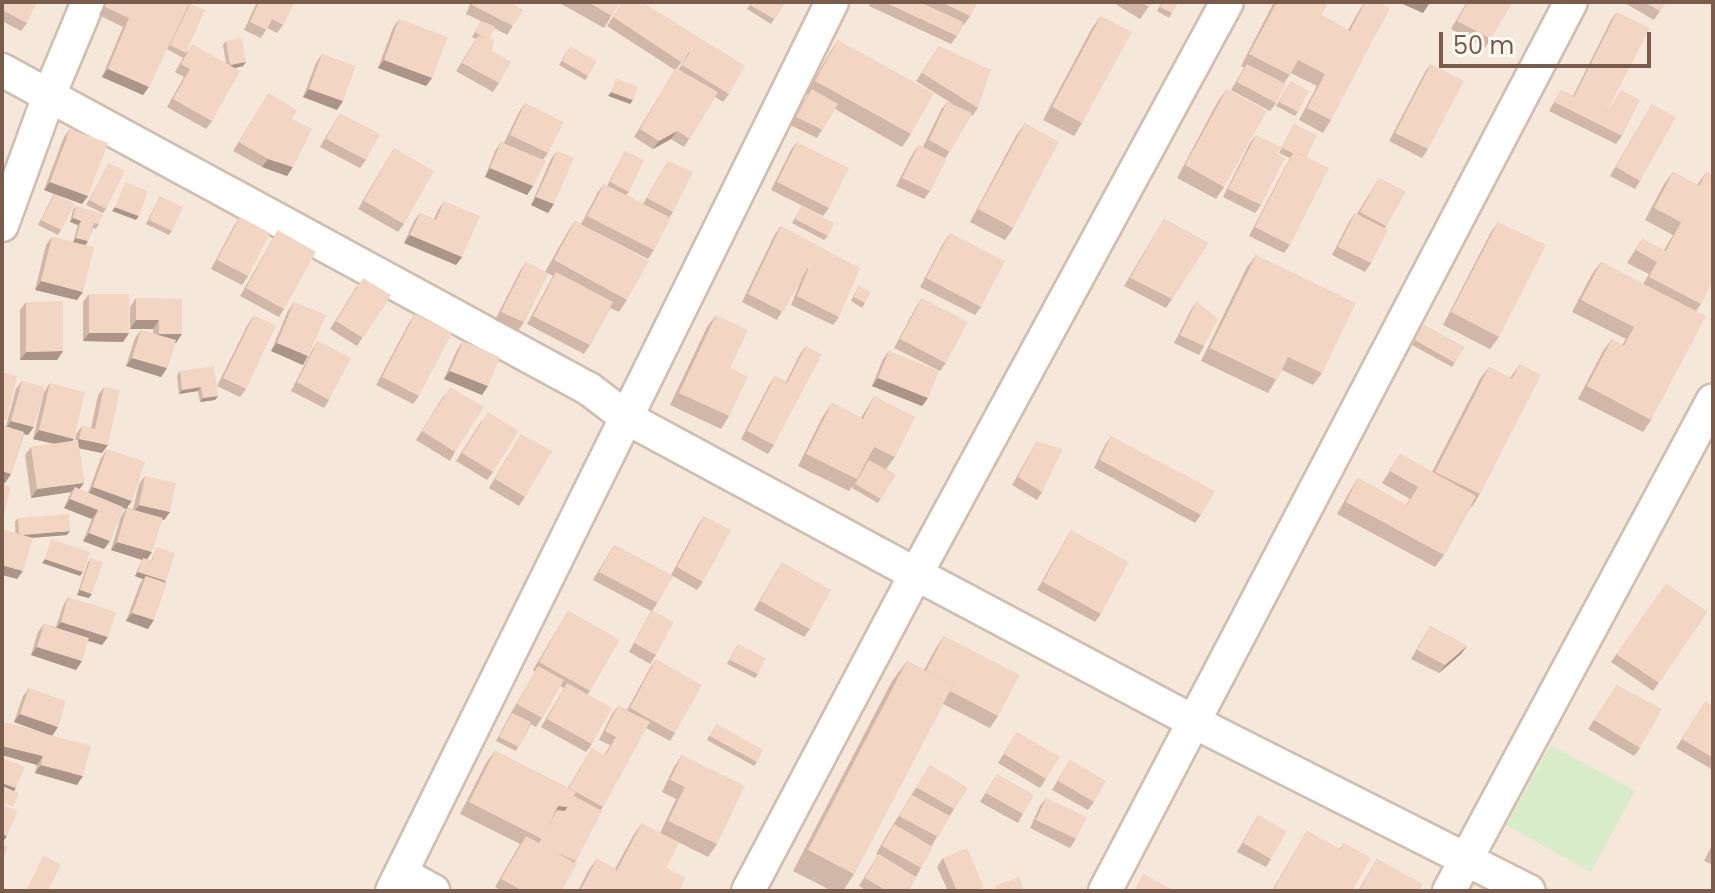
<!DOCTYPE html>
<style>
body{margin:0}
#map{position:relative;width:1715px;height:893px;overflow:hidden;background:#fdf6ec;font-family:Poppins,sans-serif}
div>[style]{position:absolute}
.residential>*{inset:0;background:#f5e8da}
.green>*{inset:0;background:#d8ecc9}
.roads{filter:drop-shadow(2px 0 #d1beb0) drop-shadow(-2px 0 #d1beb0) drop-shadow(0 2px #d1beb0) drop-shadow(0 -2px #d1beb0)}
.street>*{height:32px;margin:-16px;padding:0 16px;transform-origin:16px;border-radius:16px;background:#fff}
.wall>*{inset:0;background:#d1b7a8}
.shaded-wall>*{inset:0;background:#aa9588}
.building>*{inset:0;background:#f3d5c3}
span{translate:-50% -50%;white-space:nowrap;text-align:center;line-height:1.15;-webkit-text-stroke:7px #fffaf3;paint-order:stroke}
.frame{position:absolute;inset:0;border:4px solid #7a5c4d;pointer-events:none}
.scale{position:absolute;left:1439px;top:32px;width:212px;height:36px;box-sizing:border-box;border:4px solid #7a5c4d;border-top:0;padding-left:10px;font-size:24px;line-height:28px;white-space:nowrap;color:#7a5c4d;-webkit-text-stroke:6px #fffaf3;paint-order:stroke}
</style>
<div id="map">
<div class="residential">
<i style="clip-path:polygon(2px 2px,1713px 2px,1713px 891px,2px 891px)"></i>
</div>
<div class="green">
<i style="clip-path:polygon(1551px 745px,1635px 791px,1591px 872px,1506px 825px)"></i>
</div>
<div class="roads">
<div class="street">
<i style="left:2px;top:70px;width:668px;rotate:28.52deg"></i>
<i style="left:589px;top:389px;width:48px;rotate:37.3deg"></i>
<i style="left:627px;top:418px;width:328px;rotate:28.4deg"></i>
<i style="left:916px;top:574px;width:315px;rotate:28deg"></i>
<i style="left:1194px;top:722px;width:375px;rotate:26.8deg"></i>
<i style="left:2px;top:225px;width:140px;rotate:-70deg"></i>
<i style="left:50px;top:93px;width:99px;rotate:-67.3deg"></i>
<i style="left:401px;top:873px;width:37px;rotate:29deg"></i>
<i style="left:392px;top:891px;width:992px;rotate:-63.67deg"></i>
<i style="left:748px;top:891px;width:359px;rotate:-62.1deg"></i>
<i style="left:916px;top:574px;width:651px;rotate:-61.47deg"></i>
<i style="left:1105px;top:891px;width:1004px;rotate:-62.34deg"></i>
<i style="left:1449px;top:891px;width:557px;rotate:-61.73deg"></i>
</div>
</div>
<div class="wall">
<i style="clip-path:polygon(2px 2px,27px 23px,21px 31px,2px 21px)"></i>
<i style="clip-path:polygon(105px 2px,190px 2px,189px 6px,187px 51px,226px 63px,223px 45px,226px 41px,246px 62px,243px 66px,235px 68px,212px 121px,206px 129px,167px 107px,184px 77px,175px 72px,183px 58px,167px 49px,143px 95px,102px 77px,123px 27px,99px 15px)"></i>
<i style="clip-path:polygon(257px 2px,294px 2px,283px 25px,277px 33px,267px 28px,261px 38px,244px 30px)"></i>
<i style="clip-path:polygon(471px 2px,514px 2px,512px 4px,523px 10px,507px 35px,494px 28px,489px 38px,499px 83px,493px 92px,456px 71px,476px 39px,472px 37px,481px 21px,466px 14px)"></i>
<i style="clip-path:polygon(558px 2px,620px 2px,604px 28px)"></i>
<i style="clip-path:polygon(evenodd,623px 2px,642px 2px,729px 94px,723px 102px,715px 97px,684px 147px,671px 139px,653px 149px,634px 137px,675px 70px,607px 26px,623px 2px,689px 52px,679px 69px,677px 68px,689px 52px)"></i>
<i style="clip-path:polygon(752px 2px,785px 2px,771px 24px,747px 9px)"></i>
<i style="clip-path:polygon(871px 2px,977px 2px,970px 16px,964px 25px,963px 24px,957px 36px,951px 44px,869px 6px)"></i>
<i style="clip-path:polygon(1112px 2px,1152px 2px,1140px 19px)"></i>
<i style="clip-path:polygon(1162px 2px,1178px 2px,1169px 18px,1157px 11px)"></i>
<i style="clip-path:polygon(1274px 2px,1328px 2px,1321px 15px,1348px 30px,1363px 4px,1358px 2px,1378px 2px,1331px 120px,1323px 133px,1299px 120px,1317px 86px,1291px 73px,1284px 83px,1276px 103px,1270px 111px,1231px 90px,1244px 68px,1241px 66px)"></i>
<i style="clip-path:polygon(1467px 2px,1512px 2px,1485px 48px,1451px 29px)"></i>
<i style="clip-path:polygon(1623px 2px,1666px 2px,1654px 20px)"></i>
<i style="clip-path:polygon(1617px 12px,1608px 110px,1622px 136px,1616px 144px,1549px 111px,1561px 90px,1573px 96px,1611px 20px)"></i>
<i style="clip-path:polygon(1101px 16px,1082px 123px,1074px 136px,1043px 120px,1092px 28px)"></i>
<i style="clip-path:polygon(399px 19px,432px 78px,426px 86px,378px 68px,393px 28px)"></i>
<i style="clip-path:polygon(838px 40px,911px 134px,902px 147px,835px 109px,817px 138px,790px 125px,808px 95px,806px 94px,830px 52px)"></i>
<i style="clip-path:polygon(939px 46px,978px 108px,972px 116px,971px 115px,945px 159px,930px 191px,924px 199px,896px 186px,913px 153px,919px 145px,923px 147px,941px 110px,947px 102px,953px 104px,916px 81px)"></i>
<i style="clip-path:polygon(567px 51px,588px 76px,585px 80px,559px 65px)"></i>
<i style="clip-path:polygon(322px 54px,343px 101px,337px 110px,303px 97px,316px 63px)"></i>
<i style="clip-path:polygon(1431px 64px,1428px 149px,1422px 158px,1389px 141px,1425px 72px)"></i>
<i style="clip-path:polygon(1288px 86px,1298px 112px,1295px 116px,1276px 106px)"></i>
<i style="clip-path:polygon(1227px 89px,1224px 187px,1216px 199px,1177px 178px,1218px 101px)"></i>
<i style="clip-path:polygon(269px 93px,292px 119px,287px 176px,262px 167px,233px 151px)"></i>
<i style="clip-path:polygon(525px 103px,548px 153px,543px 160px,533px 186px,527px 195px,485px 177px,495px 151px,501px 142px,504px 143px,519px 112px)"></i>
<i style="clip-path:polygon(1652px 104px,1640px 181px,1635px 189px,1610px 176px)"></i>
<i style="clip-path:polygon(340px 113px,366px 160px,360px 168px,320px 147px)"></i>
<i style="clip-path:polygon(1025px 123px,1013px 228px,1005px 240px,970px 222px,1016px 136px)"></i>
<i style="clip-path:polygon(1294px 124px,1307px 157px,1290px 245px,1284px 253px,1249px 236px,1290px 158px,1279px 153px)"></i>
<i style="clip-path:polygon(70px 129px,88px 196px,82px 204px,60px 196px,61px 230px,58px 235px,38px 225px,54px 194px,44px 190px,64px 137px)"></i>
<i style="clip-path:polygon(1256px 135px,1277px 154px,1261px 205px,1255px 213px,1223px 197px,1250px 143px)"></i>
<i style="clip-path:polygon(797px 142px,829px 208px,823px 216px,771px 190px,791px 150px)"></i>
<i style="clip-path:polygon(394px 148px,404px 224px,398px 232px,358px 209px)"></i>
<i style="clip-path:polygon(557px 151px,548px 213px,531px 205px,551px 159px)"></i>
<i style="clip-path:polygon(625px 151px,629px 192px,626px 195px,643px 204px,668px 161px,673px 212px,669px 218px,654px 250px,648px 259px,590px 229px,627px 300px,619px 312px,610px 308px,590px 345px,584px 354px,527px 324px,553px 276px,548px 273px,524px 322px,518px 331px,495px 320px,520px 271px,526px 262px,545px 272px,567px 233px,575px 221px,581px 224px,598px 192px,604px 184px,607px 186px)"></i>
<i style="clip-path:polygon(109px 163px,106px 209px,103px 213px,86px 205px)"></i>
<i style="clip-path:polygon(1707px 171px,1701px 304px,1696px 311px,1651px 420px,1643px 432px,1578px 399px,1603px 351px,1612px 339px,1622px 345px,1626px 339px,1572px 312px,1592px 274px,1601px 262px,1643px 284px,1649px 274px,1627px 263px,1642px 239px,1664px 250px,1673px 235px,1645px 220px,1664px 184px,1673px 172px,1697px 185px)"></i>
<i style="clip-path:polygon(1379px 178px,1405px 192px,1385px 228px,1371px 263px,1365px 272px,1332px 255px,1349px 222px,1355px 213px,1357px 214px)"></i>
<i style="clip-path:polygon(160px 196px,172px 231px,169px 235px,146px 224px)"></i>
<i style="clip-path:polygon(444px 201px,462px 257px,456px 265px,404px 243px,414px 221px,420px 213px,434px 219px,438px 210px)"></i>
<i style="clip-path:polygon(76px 206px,99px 224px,96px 229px,93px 228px,86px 245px,77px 300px,35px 290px,46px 245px,52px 237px,73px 242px,78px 225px,70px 222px,73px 210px)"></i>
<i style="clip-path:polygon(802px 206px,828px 236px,824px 240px,792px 223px)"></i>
<i style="clip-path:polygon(240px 217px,248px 276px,242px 285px,211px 269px,234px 226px)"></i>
<i style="clip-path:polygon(1164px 219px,1208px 243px,1166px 308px,1124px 286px)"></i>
<i style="clip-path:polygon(1498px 222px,1499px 337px,1490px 349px,1443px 325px,1490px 234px)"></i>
<i style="clip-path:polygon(781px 226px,839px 317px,833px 325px,791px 305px,802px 278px,777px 320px,742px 302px,775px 234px)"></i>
<i style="clip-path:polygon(278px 230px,284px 309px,279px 317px,240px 296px)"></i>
<i style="clip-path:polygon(950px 233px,981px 307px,975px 315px,920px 287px,944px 242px)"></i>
<i style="clip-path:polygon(1256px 255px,1322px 373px,1313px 385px,1282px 370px,1268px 393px,1201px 361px,1247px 267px)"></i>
<i style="clip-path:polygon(357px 286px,391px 295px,357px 346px,330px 329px)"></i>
<i style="clip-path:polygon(859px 286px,865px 303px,862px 308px,851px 301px)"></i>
<i style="clip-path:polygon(89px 294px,129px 333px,123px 342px,83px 341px,83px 302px)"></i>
<i style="clip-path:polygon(136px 298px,182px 334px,175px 343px,167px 368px,161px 377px,126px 366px,135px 338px,141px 330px,153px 334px,153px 329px,130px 329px,130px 307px)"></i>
<i style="clip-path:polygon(922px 298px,946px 363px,940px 371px,894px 348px,916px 307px)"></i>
<i style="clip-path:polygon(1197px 301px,1204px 346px,1199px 355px,1174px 343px,1191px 310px)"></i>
<i style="clip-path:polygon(26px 302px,63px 351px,57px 360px,20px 360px,20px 310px)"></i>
<i style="clip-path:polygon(294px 302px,303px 365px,271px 351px,288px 311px)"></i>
<i style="clip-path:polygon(415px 314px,419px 396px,413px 404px,376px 385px,409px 323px)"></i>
<i style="clip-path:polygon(254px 315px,246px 389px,240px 397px,217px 386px,248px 324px)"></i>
<i style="clip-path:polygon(716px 315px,730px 368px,729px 416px,721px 429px,670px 405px,707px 327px)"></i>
<i style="clip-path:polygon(1424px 325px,1464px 347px,1452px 367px,1412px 345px)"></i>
<i style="clip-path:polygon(318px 341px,329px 400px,324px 408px,291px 391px,312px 350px)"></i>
<i style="clip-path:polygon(463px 341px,482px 395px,444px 379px,457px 350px)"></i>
<i style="clip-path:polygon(806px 346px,774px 445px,768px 454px,741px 439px,769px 385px,775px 376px,786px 382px,800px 354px)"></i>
<i style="clip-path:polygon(889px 351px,928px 398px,922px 406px,872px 386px,883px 359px)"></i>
<i style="clip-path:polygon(1520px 364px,1480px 494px,1472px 507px,1471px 506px,1444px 555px,1435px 567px,1337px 514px,1350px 491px,1358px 478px,1406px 505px,1410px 499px,1382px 483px,1400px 454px,1432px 472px,1480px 379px,1489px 367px,1510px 378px)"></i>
<i style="clip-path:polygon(180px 371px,218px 396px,215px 400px,200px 402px,198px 391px,179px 394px,177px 376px)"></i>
<i style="clip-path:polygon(2px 372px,3px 425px,6px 426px,16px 389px,22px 381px,28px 435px,24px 434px,11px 474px,5px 483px,2px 482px)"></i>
<i style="clip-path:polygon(50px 383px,74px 439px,72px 441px,75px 441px,76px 434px,82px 426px,91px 428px,98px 395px,104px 387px,102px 453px,79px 448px,84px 483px,79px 489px,88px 493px,101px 458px,107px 449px,128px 508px,133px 509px,139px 484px,145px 476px,170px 512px,164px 520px,162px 520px,147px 560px,151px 561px,157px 547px,165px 583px,148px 629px,126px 621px,140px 584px,143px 579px,135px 576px,142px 560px,111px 550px,121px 516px,126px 509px,123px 508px,110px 541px,104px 549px,83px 541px,92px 519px,64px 508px,71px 492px,31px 498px,25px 455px,31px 447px,54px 444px,33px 439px,44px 392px)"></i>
<i style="clip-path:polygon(444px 395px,455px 452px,450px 461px,416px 440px)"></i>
<i style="clip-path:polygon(874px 396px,895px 457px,886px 469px,879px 465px,895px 475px,878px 503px,852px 488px,854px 484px,849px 491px,798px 466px,823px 416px,832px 403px,861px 418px)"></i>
<i style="clip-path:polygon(482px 420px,493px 472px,487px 480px,456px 461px)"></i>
<i style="clip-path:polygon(521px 434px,525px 497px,519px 506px,489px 488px)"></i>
<i style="clip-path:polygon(1111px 436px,1201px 515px,1195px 523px,1094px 468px,1105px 445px)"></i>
<i style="clip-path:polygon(1037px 441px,1042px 492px,1037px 500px,1012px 485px)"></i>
<i style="clip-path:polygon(704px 516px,703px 582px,697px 590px,673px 576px,653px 610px,656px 655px,650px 664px,629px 652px,651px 611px,593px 580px,614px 545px,671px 575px,698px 525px)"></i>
<i style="clip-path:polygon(18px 518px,67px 535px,33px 538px,17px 579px,15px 522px)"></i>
<i style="clip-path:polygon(1071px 530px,1101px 614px,1095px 622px,1037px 590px)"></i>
<i style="clip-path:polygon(91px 558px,89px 598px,77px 595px,88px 562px)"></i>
<i style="clip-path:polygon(782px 562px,810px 629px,804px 637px,754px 610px)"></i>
<i style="clip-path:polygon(1666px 584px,1707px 612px,1653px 691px,1611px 662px)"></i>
<i style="clip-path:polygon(68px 597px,102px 645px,88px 641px,76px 670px,31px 655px,38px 632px,44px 624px,56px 627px,63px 606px)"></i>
<i style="clip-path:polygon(568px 611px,619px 640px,588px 694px,592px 744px,586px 752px,541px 727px,564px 688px,560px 686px,542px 718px,536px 727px,531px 724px,516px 751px,496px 741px,511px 713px,535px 672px,533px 670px)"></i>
<i style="clip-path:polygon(1430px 626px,1467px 646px,1461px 654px,1439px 673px,1411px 659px)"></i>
<i style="clip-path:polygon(944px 636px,998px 716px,990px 728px,943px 704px,854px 874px,843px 891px,832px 891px,793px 871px,892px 681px,907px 661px,924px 670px,936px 648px)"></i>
<i style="clip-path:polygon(738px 644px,758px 674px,755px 678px,727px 664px)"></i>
<i style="clip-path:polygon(656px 659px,675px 733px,670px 741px,646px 728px,601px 810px,561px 891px,502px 891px,495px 887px,520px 844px,460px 814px,486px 763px,495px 751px,568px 788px,592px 748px,604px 756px,610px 745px,599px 740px,612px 714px,618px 706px,627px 710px,650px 668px)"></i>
<i style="clip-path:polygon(1617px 685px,1640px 748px,1634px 756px,1588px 729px)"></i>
<i style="clip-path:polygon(29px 688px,58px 727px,52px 735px,77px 785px,35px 773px,37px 765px,2px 755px,2px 722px,47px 734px,14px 722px,23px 696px)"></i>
<i style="clip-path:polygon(1705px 702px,1713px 707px,1713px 770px,1676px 748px)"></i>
<i style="clip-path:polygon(717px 724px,757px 762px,754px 766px,707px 740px)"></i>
<i style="clip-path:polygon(1017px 732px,1046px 779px,1040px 788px,998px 763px)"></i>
<i style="clip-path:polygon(682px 755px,717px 844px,708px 857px,660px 833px,676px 799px,662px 792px,674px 767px)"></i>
<i style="clip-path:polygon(1070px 760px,1094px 802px,1088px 810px,1052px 790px)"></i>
<i style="clip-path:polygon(930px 765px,967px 788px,932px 845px,921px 868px,908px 891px,867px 891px,859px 886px,878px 855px,876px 854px,888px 833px)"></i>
<i style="clip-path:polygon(997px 774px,1023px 814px,1018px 823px,980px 802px)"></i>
<i style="clip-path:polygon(1046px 798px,1076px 839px,1070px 848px,1030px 828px,1040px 806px)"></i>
<i style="clip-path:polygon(1258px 815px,1271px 859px,1266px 867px,1237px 852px)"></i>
<i style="clip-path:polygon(642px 823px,679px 891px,578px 891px,588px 871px,597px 859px,615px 869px,633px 836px)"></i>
<i style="clip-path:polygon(1307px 831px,1339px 849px,1344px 843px,1352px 891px,1272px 891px)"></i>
<i style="clip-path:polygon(1713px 843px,1713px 865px,1704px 861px)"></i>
<i style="clip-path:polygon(943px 858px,982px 891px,948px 891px,937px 867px)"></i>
<i style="clip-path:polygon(1377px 859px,1419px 891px,1358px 891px)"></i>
</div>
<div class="shaded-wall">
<i style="clip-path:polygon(1398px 2px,1424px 2px,1429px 4px,1423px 13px)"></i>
<i style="clip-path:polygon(384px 60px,432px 78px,426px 86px,378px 68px)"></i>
<i style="clip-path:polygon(246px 62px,243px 66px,227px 70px,230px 65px)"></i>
<i style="clip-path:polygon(108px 69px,149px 87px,143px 95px,102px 77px)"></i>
<i style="clip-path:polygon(309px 89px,343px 101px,337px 110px,303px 97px)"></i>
<i style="clip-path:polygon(611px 92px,633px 100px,630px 104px,608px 96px)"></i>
<i style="clip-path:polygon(677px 131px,671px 139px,653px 149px,659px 141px)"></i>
<i style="clip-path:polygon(268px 159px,293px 167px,287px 176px,262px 167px)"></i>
<i style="clip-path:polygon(490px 168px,533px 186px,527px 195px,485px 177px)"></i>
<i style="clip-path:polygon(50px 182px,88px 196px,82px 204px,44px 190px)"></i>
<i style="clip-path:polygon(536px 197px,554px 204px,548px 213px,531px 205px)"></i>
<i style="clip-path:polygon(115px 207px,139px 216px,136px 220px,112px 211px)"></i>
<i style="clip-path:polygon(73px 218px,81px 221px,78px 225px,70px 222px)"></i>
<i style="clip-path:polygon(410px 235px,462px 257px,456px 265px,404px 243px)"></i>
<i style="clip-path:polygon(76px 238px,88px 241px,85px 246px,73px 242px)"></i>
<i style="clip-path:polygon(41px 281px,83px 292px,77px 300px,35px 290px)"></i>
<i style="clip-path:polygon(136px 320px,159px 320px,153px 329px,130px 329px)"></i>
<i style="clip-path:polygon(89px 333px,129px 333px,123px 342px,83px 341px)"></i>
<i style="clip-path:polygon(159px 334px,182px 334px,176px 343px,153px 343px)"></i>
<i style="clip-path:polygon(277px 343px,308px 356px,303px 365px,271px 351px)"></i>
<i style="clip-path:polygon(63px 351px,57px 360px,20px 360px,26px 352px)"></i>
<i style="clip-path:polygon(132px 358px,167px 368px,161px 377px,126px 366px)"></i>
<i style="clip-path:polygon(450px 371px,488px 386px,482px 395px,444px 379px)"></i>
<i style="clip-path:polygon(878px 378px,928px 398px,922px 406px,872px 386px)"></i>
<i style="clip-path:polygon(201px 387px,198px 391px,179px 394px,182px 390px)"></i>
<i style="clip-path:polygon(218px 396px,215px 400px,200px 402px,203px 398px)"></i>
<i style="clip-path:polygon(11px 421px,34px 427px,28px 435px,5px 429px)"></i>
<i style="clip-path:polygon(39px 430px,74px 439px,68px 447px,33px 439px)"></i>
<i style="clip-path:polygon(79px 439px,108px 445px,102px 453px,73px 447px)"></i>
<i style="clip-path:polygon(2px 471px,11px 474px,5px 483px,2px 482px)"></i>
<i style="clip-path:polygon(84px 483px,78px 491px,75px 487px,71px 492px,31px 498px,37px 489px)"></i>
<i style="clip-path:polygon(93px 487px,132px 501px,126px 509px,87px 496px)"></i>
<i style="clip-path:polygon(70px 499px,98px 510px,92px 519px,64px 508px)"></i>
<i style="clip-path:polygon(139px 505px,170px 512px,164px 520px,133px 513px)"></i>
<i style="clip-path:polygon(70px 531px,67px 535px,16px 539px,19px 535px)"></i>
<i style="clip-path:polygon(89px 533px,110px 541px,104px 549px,83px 541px)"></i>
<i style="clip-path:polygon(117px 542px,152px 552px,146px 561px,111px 550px)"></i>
<i style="clip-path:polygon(45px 559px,83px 572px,80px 576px,42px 563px)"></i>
<i style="clip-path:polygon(2px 565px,23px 571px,17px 579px,2px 575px)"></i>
<i style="clip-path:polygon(138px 572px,166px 581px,163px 586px,146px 576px,143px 579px,135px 576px)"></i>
<i style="clip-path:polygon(80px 590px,92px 594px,89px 598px,77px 595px)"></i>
<i style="clip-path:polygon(132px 613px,154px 620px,148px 629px,126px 621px)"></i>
<i style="clip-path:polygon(61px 622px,108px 637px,102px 645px,55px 630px)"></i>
<i style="clip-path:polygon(1467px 646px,1461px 654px,1439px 673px,1445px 665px)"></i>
<i style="clip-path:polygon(37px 647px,82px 661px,76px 670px,31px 655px)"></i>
<i style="clip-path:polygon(20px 714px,58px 727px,52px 736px,14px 722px)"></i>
<i style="clip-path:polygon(2px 746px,43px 756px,37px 765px,2px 755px)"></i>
<i style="clip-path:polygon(41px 765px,83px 776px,77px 785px,35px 773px)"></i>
<i style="clip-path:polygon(2px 783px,16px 788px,13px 793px,2px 788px)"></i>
<i style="clip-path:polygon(558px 806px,568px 807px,560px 819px,552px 819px)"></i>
<i style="clip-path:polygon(2px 834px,7px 836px,2px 843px)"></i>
</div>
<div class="building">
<i style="clip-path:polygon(2px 2px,37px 2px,27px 23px,2px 10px)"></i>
<i style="clip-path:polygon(107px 2px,190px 2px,149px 87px,108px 69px,129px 18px,105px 7px)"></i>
<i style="clip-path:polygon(259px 2px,294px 2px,283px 25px,272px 19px,267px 30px,250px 22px)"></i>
<i style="clip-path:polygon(473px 2px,514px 2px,512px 4px,523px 10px,513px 26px,472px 5px)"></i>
<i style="clip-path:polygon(588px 2px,620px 2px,612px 16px)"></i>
<i style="clip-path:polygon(623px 2px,642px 2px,745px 66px,729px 94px,682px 65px,695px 44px,681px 62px,613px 17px)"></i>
<i style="clip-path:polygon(752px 2px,785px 2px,774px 19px,750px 5px)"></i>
<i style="clip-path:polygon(884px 2px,920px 2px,963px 22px,957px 36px)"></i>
<i style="clip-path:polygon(941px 2px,977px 2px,970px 16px)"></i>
<i style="clip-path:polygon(1141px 2px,1152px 2px,1149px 7px)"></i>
<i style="clip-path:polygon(1163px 2px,1178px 2px,1172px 13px,1160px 7px)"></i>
<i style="clip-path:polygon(1277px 2px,1328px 2px,1321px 15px,1350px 31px,1365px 2px,1378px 2px,1390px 8px,1331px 120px,1307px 108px,1325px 74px,1298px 60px,1290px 75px,1249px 54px)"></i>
<i style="clip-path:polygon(1468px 2px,1512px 2px,1491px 39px,1457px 21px)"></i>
<i style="clip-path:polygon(1644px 2px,1666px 2px,1660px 11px)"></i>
<i style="clip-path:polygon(190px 4px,205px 10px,186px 53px,170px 45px)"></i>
<i style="clip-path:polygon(1617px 12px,1650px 28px,1606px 113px,1621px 90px,1640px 100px,1622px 136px,1554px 102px,1561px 90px,1574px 97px)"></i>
<i style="clip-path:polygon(1101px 16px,1132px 32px,1082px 123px,1052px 107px)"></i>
<i style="clip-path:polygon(399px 19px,448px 37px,432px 78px,384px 60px)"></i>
<i style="clip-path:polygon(481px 21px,495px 26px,489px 38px,483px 37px,475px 32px)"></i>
<i style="clip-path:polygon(478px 36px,494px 39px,492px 51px,511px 62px,499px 83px,462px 63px)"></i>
<i style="clip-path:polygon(242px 38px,246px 62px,230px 65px,226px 41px)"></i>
<i style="clip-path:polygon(838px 40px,934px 93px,911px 134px,815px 81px)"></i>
<i style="clip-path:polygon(192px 44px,240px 71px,212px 121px,173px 99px,190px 69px,181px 64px)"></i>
<i style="clip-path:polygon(570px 46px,597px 61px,588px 76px,562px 61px)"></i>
<i style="clip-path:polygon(939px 46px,991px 70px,978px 108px,922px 73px)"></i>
<i style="clip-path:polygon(322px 54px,356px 66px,343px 101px,309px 89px)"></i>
<i style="clip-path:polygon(1247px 64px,1286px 84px,1276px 103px,1237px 82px)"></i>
<i style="clip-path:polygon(1431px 64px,1464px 81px,1428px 149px,1395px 133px)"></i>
<i style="clip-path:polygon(676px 68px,718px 92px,690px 139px,677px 131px,659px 141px,640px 129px)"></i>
<i style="clip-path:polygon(616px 78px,638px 87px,633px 100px,611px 92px)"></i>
<i style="clip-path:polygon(1291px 81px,1309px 91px,1298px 112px,1279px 102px)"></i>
<i style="clip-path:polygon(812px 89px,838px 104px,823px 130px,796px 117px)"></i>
<i style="clip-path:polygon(1227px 89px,1267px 111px,1224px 187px,1185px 165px)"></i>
<i style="clip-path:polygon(269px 93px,297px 110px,292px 119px,312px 129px,293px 167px,268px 159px,239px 142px)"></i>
<i style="clip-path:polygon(947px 102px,972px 113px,950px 152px,929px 140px)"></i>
<i style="clip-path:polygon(525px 103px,564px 122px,548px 153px,510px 135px)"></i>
<i style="clip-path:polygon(1652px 104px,1676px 117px,1640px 181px,1616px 167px)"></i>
<i style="clip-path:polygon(340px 113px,380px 134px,366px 160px,326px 139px)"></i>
<i style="clip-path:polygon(1025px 123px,1059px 142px,1013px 228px,978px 209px)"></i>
<i style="clip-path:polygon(1294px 124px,1317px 135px,1307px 157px,1294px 151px,1293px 153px,1282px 148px)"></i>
<i style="clip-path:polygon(70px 129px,108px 143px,88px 196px,50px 182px)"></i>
<i style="clip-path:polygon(1256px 135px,1281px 147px,1277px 154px,1285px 158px,1261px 205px,1228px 189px)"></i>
<i style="clip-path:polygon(501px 142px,546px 161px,533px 186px,490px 168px)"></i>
<i style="clip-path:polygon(797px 142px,849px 168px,829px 208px,777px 182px)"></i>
<i style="clip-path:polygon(919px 145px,947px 159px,930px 191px,902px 178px)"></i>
<i style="clip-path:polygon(394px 148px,434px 171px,404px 224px,364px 201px)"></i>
<i style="clip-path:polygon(557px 151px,574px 158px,554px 204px,536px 197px)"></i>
<i style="clip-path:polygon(625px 151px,644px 160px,629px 192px,610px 182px)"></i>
<i style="clip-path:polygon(1294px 151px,1329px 168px,1290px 245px,1255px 227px)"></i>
<i style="clip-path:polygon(668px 161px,693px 172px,673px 212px,647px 198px)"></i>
<i style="clip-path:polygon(109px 163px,125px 171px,106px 209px,89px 200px)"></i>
<i style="clip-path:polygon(1707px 171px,1713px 174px,1713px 282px,1701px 304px,1649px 277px,1657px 262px,1636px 250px,1642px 239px,1666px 251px,1681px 222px,1654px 208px,1673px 172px,1699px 186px)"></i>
<i style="clip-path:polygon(1379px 178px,1405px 192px,1386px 226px,1360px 212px)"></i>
<i style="clip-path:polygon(125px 182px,148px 191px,139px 216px,115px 207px)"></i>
<i style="clip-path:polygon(604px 184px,671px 218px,654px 250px,587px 216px)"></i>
<i style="clip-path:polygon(55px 194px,75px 204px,61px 230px,41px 220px)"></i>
<i style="clip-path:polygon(160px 196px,183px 207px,172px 231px,149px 220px)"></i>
<i style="clip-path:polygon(444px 201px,480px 216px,462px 257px,410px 235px,420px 213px,436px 220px)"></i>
<i style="clip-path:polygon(76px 206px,103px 214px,99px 224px,94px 223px,88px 241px,76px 238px,81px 221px,73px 218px)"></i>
<i style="clip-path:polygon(802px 206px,834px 223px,828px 236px,795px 219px)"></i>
<i style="clip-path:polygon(1355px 213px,1388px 230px,1371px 263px,1338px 247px)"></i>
<i style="clip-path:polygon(240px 217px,270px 233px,248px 276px,217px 260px)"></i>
<i style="clip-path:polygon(1164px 219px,1208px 243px,1172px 299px,1130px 278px)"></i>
<i style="clip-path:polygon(575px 221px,649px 261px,627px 300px,554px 260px)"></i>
<i style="clip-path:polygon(1498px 222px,1546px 245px,1499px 337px,1451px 312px)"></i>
<i style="clip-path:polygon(781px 226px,860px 268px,839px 317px,797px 296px,812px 260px,783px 312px,748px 294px)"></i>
<i style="clip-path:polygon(278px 230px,316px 252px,284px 309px,246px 288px)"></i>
<i style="clip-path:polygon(950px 233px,1005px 261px,981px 307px,926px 278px)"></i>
<i style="clip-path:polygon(52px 237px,94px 247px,83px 292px,41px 281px)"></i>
<i style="clip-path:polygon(1256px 255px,1356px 303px,1322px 373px,1288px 357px,1277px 380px,1210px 348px)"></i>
<i style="clip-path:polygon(526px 262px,548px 273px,524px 322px,501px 312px)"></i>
<i style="clip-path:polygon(1601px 262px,1706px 316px,1651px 420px,1587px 386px,1612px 339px,1624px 346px,1634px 327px,1581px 300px)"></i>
<i style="clip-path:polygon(556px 272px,613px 302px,590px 345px,533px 316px)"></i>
<i style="clip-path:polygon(363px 278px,391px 295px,363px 338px,336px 321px)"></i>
<i style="clip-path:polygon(859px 286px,871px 292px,865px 303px,854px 297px)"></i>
<i style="clip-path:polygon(89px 294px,129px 294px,129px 333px,89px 333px)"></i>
<i style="clip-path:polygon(136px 298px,182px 299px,182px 334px,159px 334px,159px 320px,136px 320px)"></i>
<i style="clip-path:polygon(922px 298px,968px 322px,946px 363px,900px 339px)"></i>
<i style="clip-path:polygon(63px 301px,63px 351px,26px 352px,26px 302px)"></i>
<i style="clip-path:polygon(1197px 301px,1218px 319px,1204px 346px,1180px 335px)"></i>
<i style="clip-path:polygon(294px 302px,326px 315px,308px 356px,277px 343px)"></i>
<i style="clip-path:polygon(415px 314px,452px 333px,419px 396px,382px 377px)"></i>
<i style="clip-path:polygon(254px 315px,276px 326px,246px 389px,223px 378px)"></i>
<i style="clip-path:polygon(716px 315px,748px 330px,730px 368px,748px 377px,729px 416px,679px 393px)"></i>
<i style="clip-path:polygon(1424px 325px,1464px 347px,1455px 363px,1415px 340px)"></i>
<i style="clip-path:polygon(141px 330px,176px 340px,167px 368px,132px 358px)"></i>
<i style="clip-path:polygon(318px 341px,351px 358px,329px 400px,297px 382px)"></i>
<i style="clip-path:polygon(463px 341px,500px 357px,488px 386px,450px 371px)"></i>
<i style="clip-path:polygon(806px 346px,822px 354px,774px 445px,747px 431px,775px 376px,787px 383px)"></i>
<i style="clip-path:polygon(889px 351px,939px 371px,928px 398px,878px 378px)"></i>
<i style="clip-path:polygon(1520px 364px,1541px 375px,1480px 494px,1435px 472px,1489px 367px,1512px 379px)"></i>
<i style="clip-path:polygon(214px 366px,218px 396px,203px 398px,201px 387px,182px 390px,180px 371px)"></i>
<i style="clip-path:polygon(2px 372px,17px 376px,7px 420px,2px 419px)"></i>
<i style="clip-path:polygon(22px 381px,45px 387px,34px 427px,11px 421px)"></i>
<i style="clip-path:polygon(50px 383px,85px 392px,74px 439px,39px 430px)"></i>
<i style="clip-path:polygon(104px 387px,120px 390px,108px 445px,79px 439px,82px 426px,95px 429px)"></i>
<i style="clip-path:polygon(450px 387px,484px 407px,455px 452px,422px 431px)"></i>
<i style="clip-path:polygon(874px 396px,915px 417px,895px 457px,874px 447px,857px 479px,806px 454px,832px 403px,863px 419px)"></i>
<i style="clip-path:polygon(488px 412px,519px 431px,493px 472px,462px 453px)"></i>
<i style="clip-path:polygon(2px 425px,24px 432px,11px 474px,2px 471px)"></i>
<i style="clip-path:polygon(521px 434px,552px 451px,525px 497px,495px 479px)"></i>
<i style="clip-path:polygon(1111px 436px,1215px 491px,1201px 515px,1100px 460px)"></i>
<i style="clip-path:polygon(78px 440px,84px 483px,37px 489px,31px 447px)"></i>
<i style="clip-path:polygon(1037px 441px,1063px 449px,1042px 492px,1018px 477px)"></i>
<i style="clip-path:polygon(107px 449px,145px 462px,132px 501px,93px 487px)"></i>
<i style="clip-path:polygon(1400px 454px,1476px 496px,1444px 555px,1346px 502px,1358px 478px,1407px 505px,1418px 487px,1390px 471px)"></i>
<i style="clip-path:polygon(869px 460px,895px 475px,881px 499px,855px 484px)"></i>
<i style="clip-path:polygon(145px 476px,176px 483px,170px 512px,139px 505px)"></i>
<i style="clip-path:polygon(2px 485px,11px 486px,2px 524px)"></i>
<i style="clip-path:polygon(75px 487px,123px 507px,110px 541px,89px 533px,98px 510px,70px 499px)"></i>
<i style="clip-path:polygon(127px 508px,163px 518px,152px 552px,117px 542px)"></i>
<i style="clip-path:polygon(69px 514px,70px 531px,23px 535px,19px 534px,18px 518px)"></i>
<i style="clip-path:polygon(704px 516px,731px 530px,703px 582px,677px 567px)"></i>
<i style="clip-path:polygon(2px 529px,33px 538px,23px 571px,2px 565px)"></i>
<i style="clip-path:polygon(1071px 530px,1129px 562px,1101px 614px,1043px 582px)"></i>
<i style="clip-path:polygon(51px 539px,90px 552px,83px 572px,45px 559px)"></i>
<i style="clip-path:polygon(614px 545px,673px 576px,658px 603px,599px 572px)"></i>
<i style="clip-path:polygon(157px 547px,175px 553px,166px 581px,138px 572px,143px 558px,152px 561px)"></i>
<i style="clip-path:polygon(91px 558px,103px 562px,92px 594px,80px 590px)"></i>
<i style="clip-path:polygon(782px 562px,831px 590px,810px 629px,760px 601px)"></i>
<i style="clip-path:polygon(146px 576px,167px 583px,154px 620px,132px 613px)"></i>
<i style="clip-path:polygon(1666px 584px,1707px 612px,1659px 683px,1616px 654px)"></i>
<i style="clip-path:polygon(68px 597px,116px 612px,108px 637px,61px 622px)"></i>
<i style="clip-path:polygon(652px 610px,674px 622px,656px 655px,634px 643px)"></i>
<i style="clip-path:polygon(568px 611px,619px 640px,590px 691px,539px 662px)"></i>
<i style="clip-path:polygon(44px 624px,89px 638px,82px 661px,37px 647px)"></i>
<i style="clip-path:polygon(1430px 626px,1467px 646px,1445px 665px,1417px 650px)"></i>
<i style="clip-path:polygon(944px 636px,1020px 675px,998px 716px,950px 691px,953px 685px,926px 671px)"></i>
<i style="clip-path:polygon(738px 644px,766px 658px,758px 674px,730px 660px)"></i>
<i style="clip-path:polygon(656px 659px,702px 685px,675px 733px,630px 708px)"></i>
<i style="clip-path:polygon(907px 661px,953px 685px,854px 874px,808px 850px)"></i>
<i style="clip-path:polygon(538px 666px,564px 680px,542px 718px,517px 704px)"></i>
<i style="clip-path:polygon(567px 683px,612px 708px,592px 744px,547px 719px)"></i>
<i style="clip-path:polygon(1617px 685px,1662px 709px,1640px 748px,1594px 720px)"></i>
<i style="clip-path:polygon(29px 688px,66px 701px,58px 727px,20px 714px)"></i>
<i style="clip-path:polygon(1705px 702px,1713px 707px,1713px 758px,1682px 739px)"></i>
<i style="clip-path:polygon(618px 706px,650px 722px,603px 807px,569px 788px,592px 748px,605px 756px,616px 737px,605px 731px)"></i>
<i style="clip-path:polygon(512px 713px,531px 722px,519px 747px,499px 737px)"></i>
<i style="clip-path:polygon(2px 722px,91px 746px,83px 776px,41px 765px,43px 756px,2px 746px)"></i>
<i style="clip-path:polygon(717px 724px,763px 750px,757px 762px,710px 736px)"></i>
<i style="clip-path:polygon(1017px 732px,1060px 757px,1046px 779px,1004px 754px)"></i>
<i style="clip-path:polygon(495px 751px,576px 792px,568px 807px,558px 806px,542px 839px,469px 802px)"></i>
<i style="clip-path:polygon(682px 755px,745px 786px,717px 844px,668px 821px,685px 787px,670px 780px)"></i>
<i style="clip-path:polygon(2px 758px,25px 767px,16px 788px,2px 783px)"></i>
<i style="clip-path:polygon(1070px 760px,1106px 781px,1094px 802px,1058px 781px)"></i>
<i style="clip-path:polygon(930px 765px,967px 788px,954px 809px,916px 787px)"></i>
<i style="clip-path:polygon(997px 774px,1034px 795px,1023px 814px,986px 793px)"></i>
<i style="clip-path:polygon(2px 786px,19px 793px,13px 807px,2px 802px)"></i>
<i style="clip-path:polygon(912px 795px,950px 816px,938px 837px,899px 816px)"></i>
<i style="clip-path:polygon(574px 796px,602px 811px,576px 861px,555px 852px,577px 864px,561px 891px,523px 891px,501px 879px,526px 836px,539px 843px,557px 810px,565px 811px)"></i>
<i style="clip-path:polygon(1046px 798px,1087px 817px,1076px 839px,1036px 820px)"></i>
<i style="clip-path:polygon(2px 805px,18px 811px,7px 836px,2px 834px)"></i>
<i style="clip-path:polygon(1258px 815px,1287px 831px,1271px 859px,1243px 843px)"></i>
<i style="clip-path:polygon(642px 823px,679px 843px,666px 868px,686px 878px,679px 891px,580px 891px,597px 859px,617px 870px)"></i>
<i style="clip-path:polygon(894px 824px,933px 847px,921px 868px,882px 846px)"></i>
<i style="clip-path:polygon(1307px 831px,1340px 849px,1344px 843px,1371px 858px,1352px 891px,1273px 891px)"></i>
<i style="clip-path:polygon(2px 844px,8px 847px,2px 862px)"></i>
<i style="clip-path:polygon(967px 848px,984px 887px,976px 891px,957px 891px,943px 858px)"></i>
<i style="clip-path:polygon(879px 854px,916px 877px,908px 891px,887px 891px,865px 878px)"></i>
<i style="clip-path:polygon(43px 856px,61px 864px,48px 891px,26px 891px)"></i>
<i style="clip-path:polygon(1377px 859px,1423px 884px,1419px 891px,1359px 891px)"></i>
<i style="clip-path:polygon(1143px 874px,1175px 891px,1134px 891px)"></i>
<i style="clip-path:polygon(1019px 877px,1024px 891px,997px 891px,995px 886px)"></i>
<i style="clip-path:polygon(2px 887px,13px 891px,2px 891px)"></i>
</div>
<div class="frame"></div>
<div class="scale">50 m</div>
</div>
